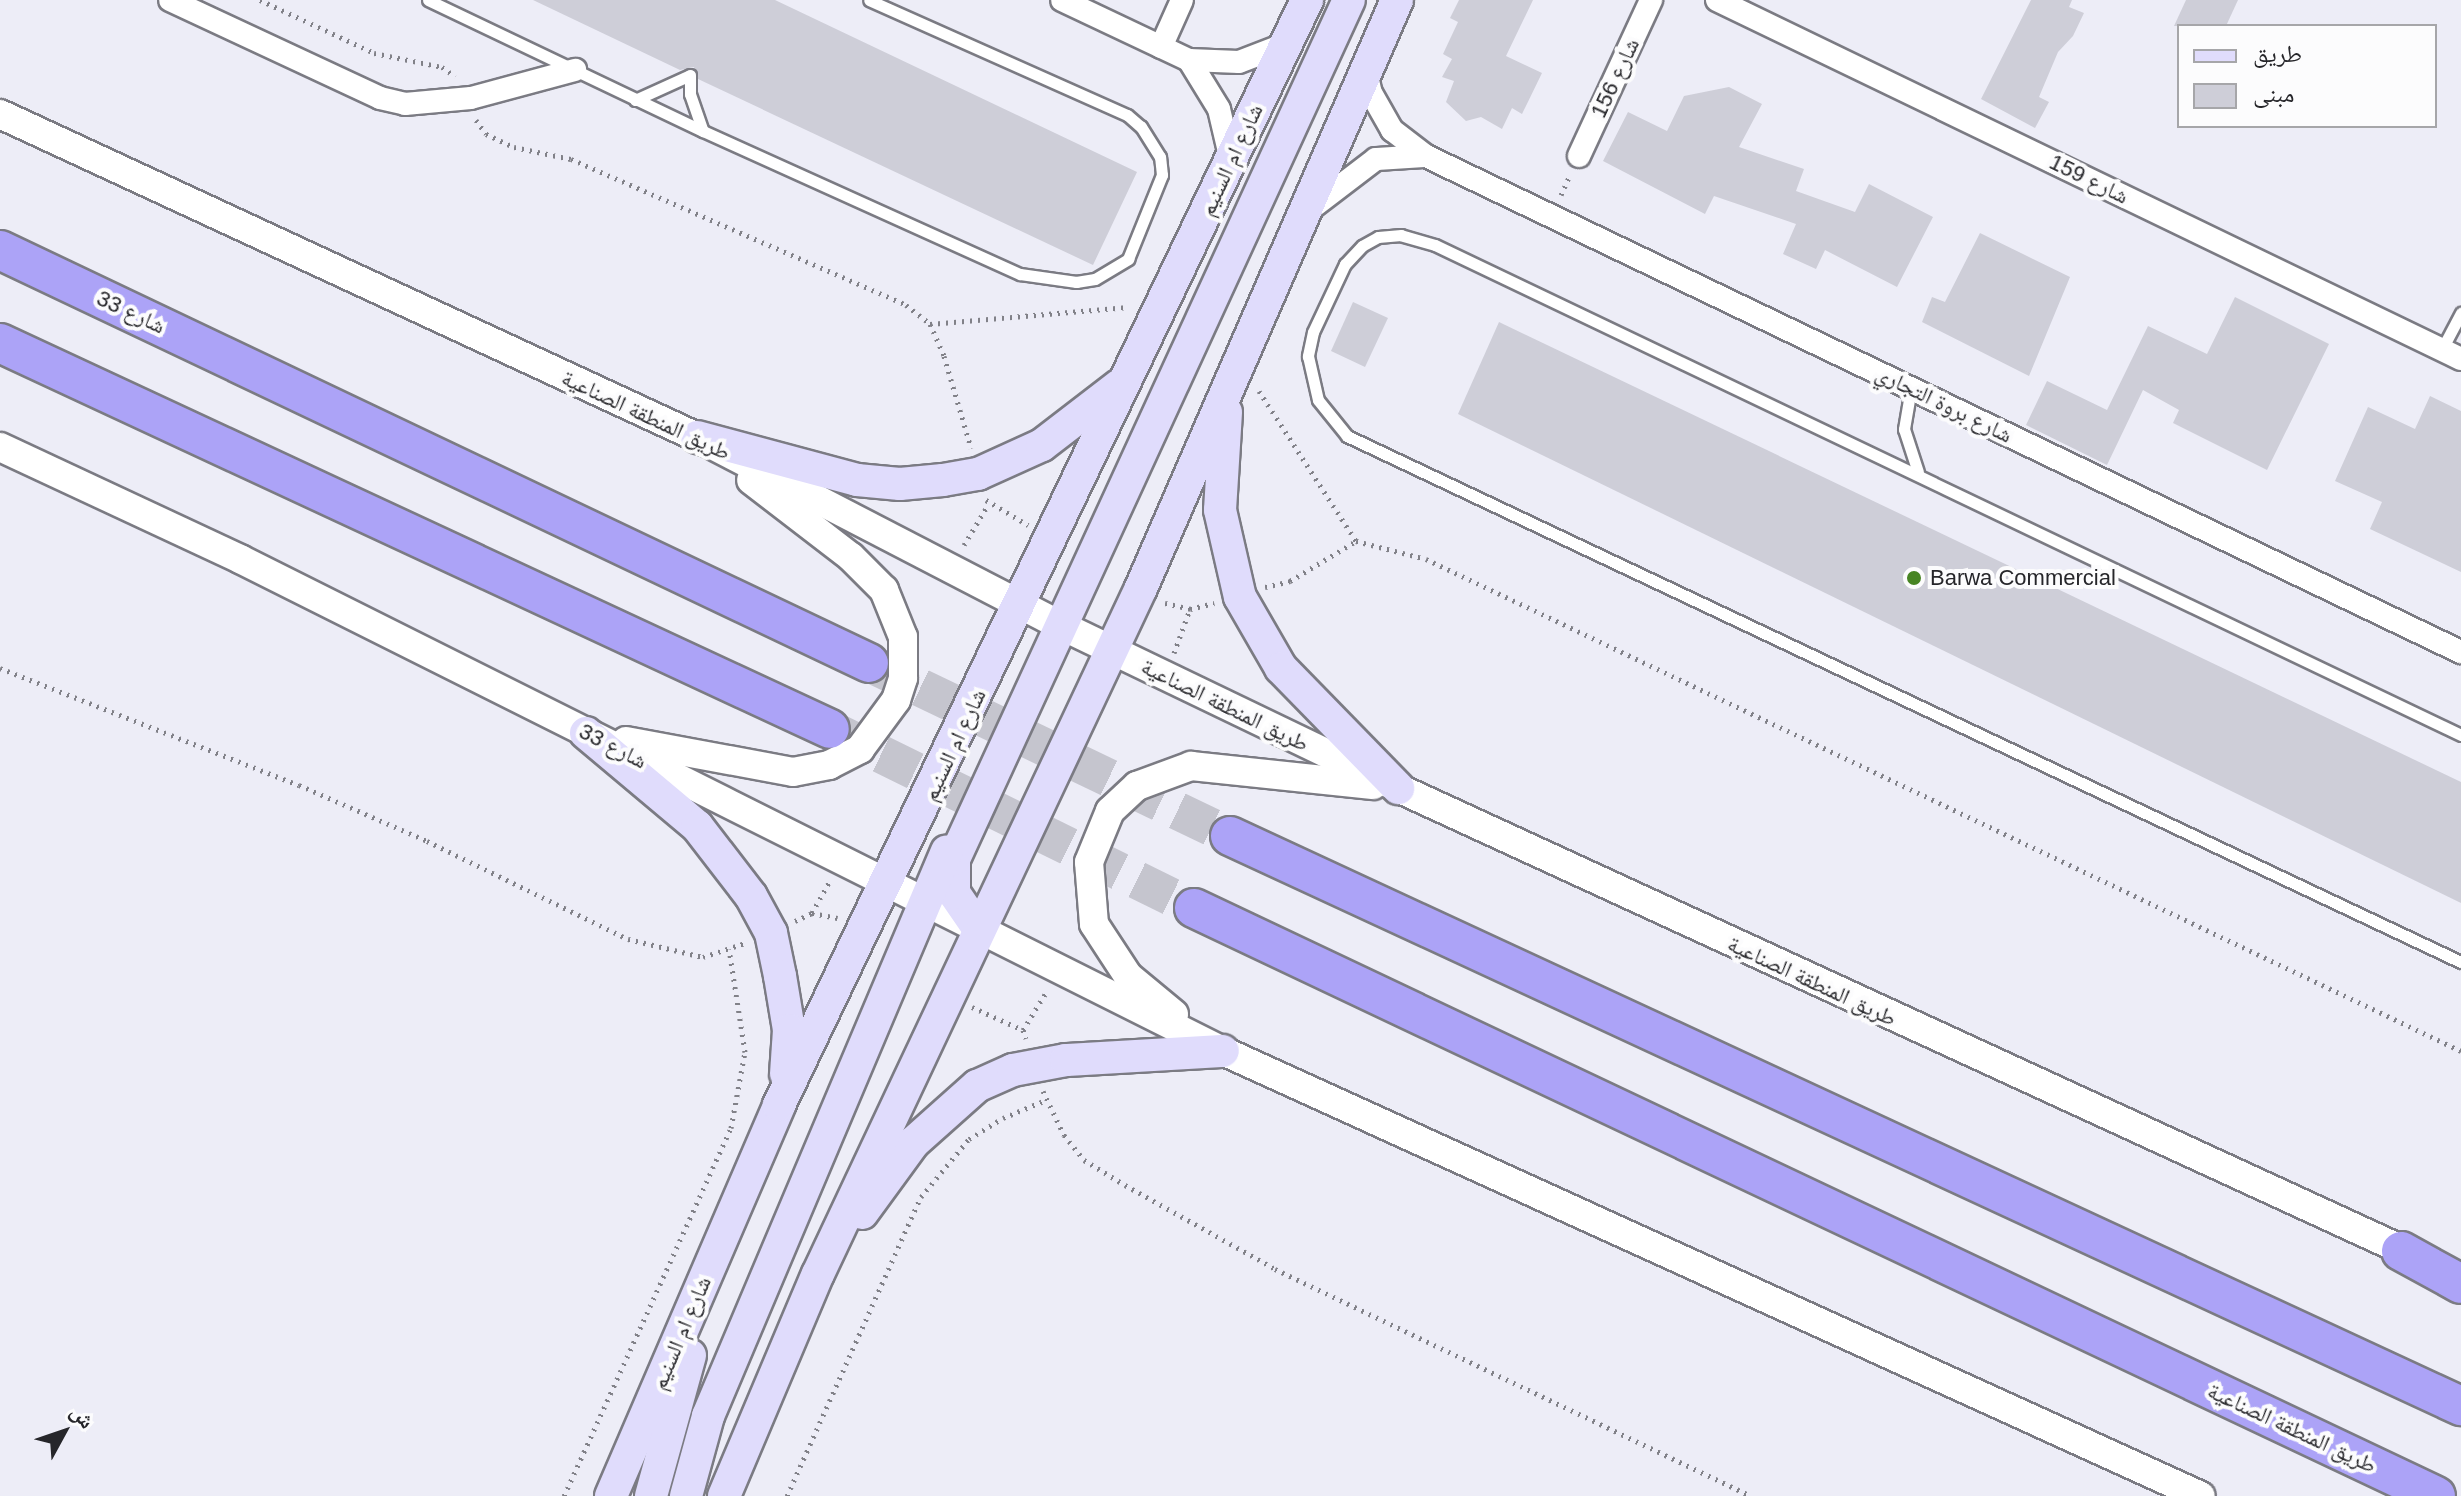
<!DOCTYPE html>
<meta charset="utf-8">
<style>
body{margin:0}
#map{position:relative;width:2461px;height:1496px;overflow:hidden;background:#ededf7;font-family:Arial,"Noto Naskh Arabic",sans-serif}
div>[style]{position:absolute}
.building>*{inset:0;background:#ceced8}
.trunk-tunnel>*{height:38px;margin-top:-19px;transform-origin:0;background:repeating-linear-gradient(90deg,#c5c5ce 0 38px,transparent 0 57px)}
.path>*{height:5px;margin-top:-2.5px;transform-origin:0;background:repeating-linear-gradient(90deg,#818188 0 2px,transparent 0 8px)}
.roads{filter:drop-shadow(2px 0 #7b7b83) drop-shadow(-2px 0 #7b7b83) drop-shadow(0 2px #7b7b83) drop-shadow(0 -2px #7b7b83)}
.service>*{height:11px;margin:-5.5px;padding:0 5.5px;transform-origin:5.5px;border-radius:5.5px;background:#fff}
.minor>*{height:22px;margin:-11px;padding:0 11px;transform-origin:11px;border-radius:11px;background:#fff}
.tertiary>*{height:28px;margin:-14px;padding:0 14px;transform-origin:14px;border-radius:14px;background:#fff}
.secondary>*{height:32px;margin:-16px;padding:0 16px;transform-origin:16px;border-radius:16px;background:#e0dcfc}
.trunk>*{height:38px;margin:-19px;padding:0 19px;transform-origin:19px;border-radius:19px;background:#aca3f7}
.dots>*{width:22px;height:22px;translate:-50% -50%;box-sizing:border-box;border:4px solid #fcfcfd;border-radius:50%}
span{translate:-50% -50%;white-space:nowrap;text-align:center;line-height:1.15;-webkit-text-stroke:8px #fcfcfd;paint-order:stroke}
.street-label{font-size:22px;color:#26262a}
.poi-label{font-size:22px;color:#26262a}
.left{translate:0 -50%;text-align:left}
.legend{position:absolute;left:2177px;top:24px;width:260px;height:104px;box-sizing:border-box;background:#fcfcfd;border:2px solid #a6a6a9;margin:0;padding:10px 14px;list-style:none;font-size:24px;color:#26262a}
.legend li{display:flex;align-items:center;gap:16px;height:40px}
.legend b{width:40px;border:2px solid #a6a6a9}
.north{position:absolute;left:24px;top:1392px;width:80px;height:80px;-webkit-text-stroke:6px #fcfcfd;paint-order:stroke;rotate:50deg;font-size:22px;font-weight:700;line-height:32px;text-align:center;color:#26262a}
.north::after{content:'';display:block;margin:auto;width:28px;height:36px;background:#26262a;clip-path:polygon(50% 0,100% 100%,50% 72%,0 100%)}
</style>
<div id="map">
<div class="building">
<i style="clip-path:polygon(533px 0,775px 0,1137px 172px,1093px 265px,698px 79px,694px 67px,680px 70px)"></i>
<i style="clip-path:polygon(1459px 0,1533px 0,1506px 56px,1542px 73px,1522px 114px,1512px 108px,1502px 129px,1481px 117px,1466px 121px,1446px 102px,1454px 81px,1442px 77px,1452px 59px,1443px 54px,1458px 22px,1450px 18px)"></i>
<i style="clip-path:polygon(2031px 0,2072px 0,2069px 7px,2084px 13px,2073px 36px,2058px 52px,2039px 97px,2049px 102px,2035px 128px,1981px 99px)"></i>
<i style="clip-path:polygon(2186px 0,2238px 0,2226px 26px,2174px 26px)"></i>
<i style="clip-path:polygon(1729px 87px,1762px 104px,1739px 147px,1804px 169px,1796px 191px,1855px 212px,1869px 184px,1933px 217px,1897px 287px,1825px 250px,1816px 269px,1783px 254px,1796px 224px,1714px 196px,1705px 214px,1603px 161px,1628px 112px,1667px 131px,1684px 96px)"></i>
<i style="clip-path:polygon(1980px 233px,2070px 277px,2029px 376px,1922px 322px,1932px 297px,1945px 302px)"></i>
<i style="clip-path:polygon(2235px 297px,2329px 344px,2267px 470px,2173px 423px,2179px 410px,2143px 390px,2107px 465px,2026px 425px,2047px 381px,2107px 410px,2148px 326px,2207px 354px)"></i>
<i style="clip-path:polygon(1353px 302px,1388px 318px,1365px 367px,1331px 351px)"></i>
<i style="clip-path:polygon(1499px 322px,2461px 782px,2461px 903px,1458px 414px)"></i>
<i style="clip-path:polygon(2430px 396px,2461px 411px,2461px 572px,2370px 529px,2382px 502px,2335px 481px,2368px 407px,2415px 429px)"></i>
</div>
<div class="trunk-tunnel">
<i style="left:869px;top:663px;width:400px;rotate:25.6deg"></i>
<i style="left:830px;top:729px;width:406px;rotate:26.2deg"></i>
</div>
<div class="path">
<i style="left:260px;top:0;width:126px;rotate:24.9deg"></i>
<i style="left:374px;top:53px;width:69px;rotate:11.6deg"></i>
<i style="left:442px;top:67px;width:16px;rotate:35deg"></i>
<i style="left:476px;top:120px;width:17px;rotate:54deg"></i>
<i style="left:486px;top:134px;width:31px;rotate:25deg"></i>
<i style="left:514px;top:147px;width:58px;rotate:11.9deg"></i>
<i style="left:571px;top:159px;width:365px;rotate:23.5deg"></i>
<i style="left:906px;top:305px;width:31px;rotate:38deg"></i>
<i style="left:930px;top:324px;width:35px;rotate:66deg"></i>
<i style="left:944px;top:356px;width:96px;rotate:73.6deg"></i>
<i style="left:1561px;top:195px;width:22px;rotate:-66deg"></i>
<i style="left:930px;top:324px;width:199px;rotate:-4.9deg"></i>
<i style="left:1259px;top:391px;width:179px;rotate:57.1deg"></i>
<i style="left:986px;top:500px;width:49px;rotate:30.8deg"></i>
<i style="left:964px;top:545px;width:47px;rotate:-59deg"></i>
<i style="left:1265px;top:587px;width:26px;rotate:-13deg"></i>
<i style="left:1290px;top:581px;width:77px;rotate:-31.2deg"></i>
<i style="left:1356px;top:541px;width:72px;rotate:14.4deg"></i>
<i style="left:1426px;top:559px;width:1146px;rotate:25.42deg"></i>
<i style="left:1165px;top:603px;width:26px;rotate:13deg"></i>
<i style="left:1190px;top:609px;width:25px;rotate:-14deg"></i>
<i style="left:1174px;top:653px;width:47px;rotate:-70deg"></i>
<i style="left:0;top:668px;width:321px;rotate:21.4deg"></i>
<i style="left:299px;top:785px;width:140px;rotate:23.6deg"></i>
<i style="left:427px;top:841px;width:224px;rotate:26deg"></i>
<i style="left:628px;top:939px;width:77px;rotate:13.5deg"></i>
<i style="left:703px;top:957px;width:44px;rotate:-18.4deg"></i>
<i style="left:812px;top:913px;width:35px;rotate:-61deg"></i>
<i style="left:795px;top:921px;width:19px;rotate:-25deg"></i>
<i style="left:812px;top:913px;width:26px;rotate:11deg"></i>
<i style="left:972px;top:1007px;width:56px;rotate:24.3deg"></i>
<i style="left:1023px;top:1030px;width:9px;rotate:72deg"></i>
<i style="left:1023px;top:1030px;width:46px;rotate:-58.4deg"></i>
<i style="left:1043px;top:1091px;width:49px;rotate:64.5deg"></i>
<i style="left:1064px;top:1135px;width:32px;rotate:51deg"></i>
<i style="left:1084px;top:1160px;width:48px;rotate:31.4deg"></i>
<i style="left:1125px;top:1185px;width:172px;rotate:29.2deg"></i>
<i style="left:1275px;top:1269px;width:527px;rotate:25.5deg"></i>
<i style="left:564px;top:1496px;width:404px;rotate:-65.6deg"></i>
<i style="left:731px;top:1128px;width:77px;rotate:-79.6deg"></i>
<i style="left:745px;top:1052px;width:104px;rotate:-98.8deg"></i>
<i style="left:787px;top:1496px;width:328px;rotate:-65.9deg"></i>
<i style="left:921px;top:1197px;width:75px;rotate:-50.4deg"></i>
<i style="left:969px;top:1139px;width:40px;rotate:-32deg"></i>
<i style="left:1003px;top:1118px;width:47px;rotate:-22.7deg"></i>
</div>
<div class="roads">
<div class="service">
<i style="left:428px;top:0;width:305px;rotate:25.5deg"></i>
<i style="left:703px;top:131px;width:348px;rotate:24.3deg"></i>
<i style="left:1020px;top:274px;width:57px;rotate:8.1deg"></i>
<i style="left:1076px;top:282px;width:19px;rotate:-9deg"></i>
<i style="left:1095px;top:279px;width:39px;rotate:-31deg"></i>
<i style="left:1128px;top:259px;width:91px;rotate:-68deg"></i>
<i style="left:1162px;top:175px;width:18px;rotate:-96deg"></i>
<i style="left:1160px;top:157px;width:36px;rotate:-122deg"></i>
<i style="left:1141px;top:127px;width:18px;rotate:-139deg"></i>
<i style="left:1127px;top:115px;width:282px;rotate:-156deg"></i>
<i style="left:690px;top:75px;width:19px;rotate:90deg"></i>
<i style="left:690px;top:94px;width:39px;rotate:71deg"></i>
<i style="left:635px;top:100px;width:60px;rotate:-24.4deg"></i>
<i style="left:2442px;top:349px;width:41px;rotate:-62.2deg"></i>
<i style="left:1911px;top:388px;width:42px;rotate:99.7deg"></i>
<i style="left:1904px;top:429px;width:45px;rotate:72deg"></i>
<i style="left:2461px;top:735px;width:1137px;rotate:-154.47deg"></i>
<i style="left:1435px;top:245px;width:35px;rotate:-164deg"></i>
<i style="left:1401px;top:235px;width:23px;rotate:175deg"></i>
<i style="left:1378px;top:237px;width:18px;rotate:151deg"></i>
<i style="left:1362px;top:246px;width:25px;rotate:133deg"></i>
<i style="left:1345px;top:264px;width:75px;rotate:115.2deg"></i>
<i style="left:1313px;top:332px;width:25px;rotate:102deg"></i>
<i style="left:1308px;top:356px;width:45px;rotate:77.2deg"></i>
<i style="left:1318px;top:400px;width:46px;rotate:51.1deg"></i>
<i style="left:1347px;top:436px;width:1232px;rotate:25.28deg"></i>
</div>
<div class="minor">
<i style="left:170px;top:0;width:232px;rotate:25deg"></i>
<i style="left:380px;top:98px;width:26px;rotate:13deg"></i>
<i style="left:405px;top:104px;width:66px;rotate:-5.2deg"></i>
<i style="left:471px;top:98px;width:108px;rotate:-15.1deg"></i>
<i style="left:1062px;top:0;width:140px;rotate:25.3deg"></i>
<i style="left:1189px;top:60px;width:50px;rotate:2.3deg"></i>
<i style="left:1239px;top:62px;width:50px;rotate:-21deg"></i>
<i style="left:1717px;top:0;width:826px;rotate:25.76deg"></i>
<i style="left:1161px;top:47px;width:51px;rotate:-65.9deg"></i>
<i style="left:1189px;top:60px;width:57px;rotate:58.5deg"></i>
<i style="left:1219px;top:109px;width:52px;rotate:76.8deg"></i>
<i style="left:1366px;top:72px;width:22px;rotate:77deg"></i>
<i style="left:1371px;top:93px;width:43px;rotate:60.4deg"></i>
<i style="left:1392px;top:130px;width:43px;rotate:37.4deg"></i>
<i style="left:1426px;top:156px;width:1148px;rotate:25.61deg"></i>
<i style="left:1579px;top:156px;width:172px;rotate:-65.2deg"></i>
<i style="left:1309px;top:210px;width:84px;rotate:-37.3deg"></i>
<i style="left:1376px;top:159px;width:49px;rotate:-3.5deg"></i>
</div>
<div class="tertiary">
<i style="left:0;top:114px;width:768px;rotate:24.86deg"></i>
<i style="left:697px;top:437px;width:413px;rotate:27.4deg"></i>
<i style="left:1064px;top:627px;width:371px;rotate:25.7deg"></i>
<i style="left:1398px;top:788px;width:1125px;rotate:24.7deg"></i>
<i style="left:0;top:447px;width:265px;rotate:25deg"></i>
<i style="left:240px;top:559px;width:1099px;rotate:26.59deg"></i>
<i style="left:1223px;top:1051px;width:1074px;rotate:24.47deg"></i>
<i style="left:626px;top:741px;width:170px;rotate:10.5deg"></i>
<i style="left:793px;top:772px;width:37px;rotate:-11deg"></i>
<i style="left:829px;top:765px;width:35px;rotate:-27deg"></i>
<i style="left:860px;top:749px;width:61px;rotate:-53.7deg"></i>
<i style="left:896px;top:700px;width:23px;rotate:-72deg"></i>
<i style="left:903px;top:678px;width:41px;rotate:-90deg"></i>
<i style="left:903px;top:637px;width:51px;rotate:-112deg"></i>
<i style="left:884px;top:590px;width:47px;rotate:-135deg"></i>
<i style="left:851px;top:557px;width:126px;rotate:-142.4deg"></i>
<i style="left:1174px;top:1014px;width:60px;rotate:-140.4deg"></i>
<i style="left:1128px;top:976px;width:62px;rotate:-123.2deg"></i>
<i style="left:1094px;top:924px;width:62px;rotate:-94.6deg"></i>
<i style="left:1089px;top:862px;width:55px;rotate:-67.6deg"></i>
<i style="left:1110px;top:811px;width:37px;rotate:-43deg"></i>
<i style="left:1137px;top:786px;width:58px;rotate:-20.3deg"></i>
<i style="left:1191px;top:766px;width:183px;rotate:6deg"></i>
</div>
<div class="secondary">
<i style="left:1226px;top:412px;width:98px;rotate:93.5deg"></i>
<i style="left:1220px;top:510px;width:89px;rotate:77.1deg"></i>
<i style="left:1240px;top:597px;width:82px;rotate:60deg"></i>
<i style="left:1281px;top:668px;width:168px;rotate:45.7deg"></i>
<i style="left:697px;top:437px;width:166px;rotate:15deg"></i>
<i style="left:857px;top:480px;width:43px;rotate:5.3deg"></i>
<i style="left:900px;top:484px;width:43px;rotate:-5.3deg"></i>
<i style="left:943px;top:480px;width:36px;rotate:-10deg"></i>
<i style="left:978px;top:474px;width:70px;rotate:-24.4deg"></i>
<i style="left:1042px;top:445px;width:98px;rotate:-37.6deg"></i>
<i style="left:586px;top:733px;width:145px;rotate:40deg"></i>
<i style="left:697px;top:826px;width:88px;rotate:52.4deg"></i>
<i style="left:751px;top:896px;width:42px;rotate:61.6deg"></i>
<i style="left:771px;top:933px;width:44px;rotate:78.2deg"></i>
<i style="left:780px;top:976px;width:55px;rotate:80.5deg"></i>
<i style="left:789px;top:1030px;width:44px;rotate:93.9deg"></i>
<i style="left:978px;top:928px;width:42px;rotate:-124.4deg"></i>
<i style="left:954px;top:893px;width:34px;rotate:-90deg"></i>
<i style="left:954px;top:859px;width:945px;rotate:-65.31deg"></i>
<i style="left:862px;top:1213px;width:87px;rotate:-53.9deg"></i>
<i style="left:913px;top:1143px;width:86px;rotate:-41.7deg"></i>
<i style="left:977px;top:1086px;width:39px;rotate:-24deg"></i>
<i style="left:1013px;top:1070px;width:54px;rotate:-10.7deg"></i>
<i style="left:1066px;top:1060px;width:157px;rotate:-3.3deg"></i>
<i style="left:611px;top:1496px;width:426px;rotate:-66.7deg"></i>
<i style="left:779px;top:1105px;width:1225px;rotate:-64.46deg"></i>
<i style="left:651px;top:1496px;width:146px;rotate:-74.5deg"></i>
<i style="left:686px;top:1496px;width:83px;rotate:-74.6deg"></i>
<i style="left:708px;top:1416px;width:613px;rotate:-67.07deg"></i>
<i style="left:724px;top:1496px;width:241px;rotate:-67.1deg"></i>
<i style="left:818px;top:1274px;width:758px;rotate:-64.79deg"></i>
<i style="left:1141px;top:588px;width:641px;rotate:-66.47deg"></i>
</div>
<div class="trunk">
<i style="left:0;top:250px;width:962px;rotate:25.42deg"></i>
<i style="left:0;top:343px;width:915px;rotate:24.94deg"></i>
<i style="left:1230px;top:836px;width:1357px;rotate:24.85deg"></i>
<i style="left:1194px;top:908px;width:1374px;rotate:25.33deg"></i>
<i style="left:2401px;top:1251px;width:68px;rotate:28.8deg"></i>
</div>
</div>
<div class="dots">
<i style="left:1914px;top:578px;background:#478423"></i>
</div>
<div class="street-label">
<span style="left:1615px;top:78px;rotate:-65deg">شارع 156</span>
<span style="left:1231px;top:160px;rotate:-65deg">شارع ام السنيم</span>
<span style="left:2089px;top:179px;rotate:26deg">شارع 159</span>
<span style="left:131px;top:312px;rotate:25deg">شارع 33</span>
<span style="left:1944px;top:404px;rotate:26deg">شارع بروة التجاري</span>
<span style="left:646px;top:415px;rotate:25deg">طريق المنطقة الصناعية</span>
<span style="left:1225px;top:705px;rotate:26deg">طريق المنطقة الصناعية</span>
<span style="left:954px;top:745px;rotate:-65deg">شارع ام السنيم</span>
<span style="left:613px;top:746px;rotate:27deg">شارع 33</span>
<span style="left:1812px;top:981px;rotate:25deg">طريق المنطقة الصناعية</span>
<span style="left:681px;top:1333px;rotate:-67deg">شارع ام السنيم</span>
<span style="left:2292px;top:1428px;rotate:25deg">طريق المنطقة الصناعية</span>
</div>
<div class="poi-label">
<span class="left" style="left:1930px;top:578px">Barwa Commercial</span>
</div>
<ul class="legend">
<li><b style="height:10px;background:#e0dcfc"></b>طريق</li>
<li><b style="height:22px;background:#ceced8"></b>مبنى</li>
</ul>
<div class="north">ش</div>
</div>
